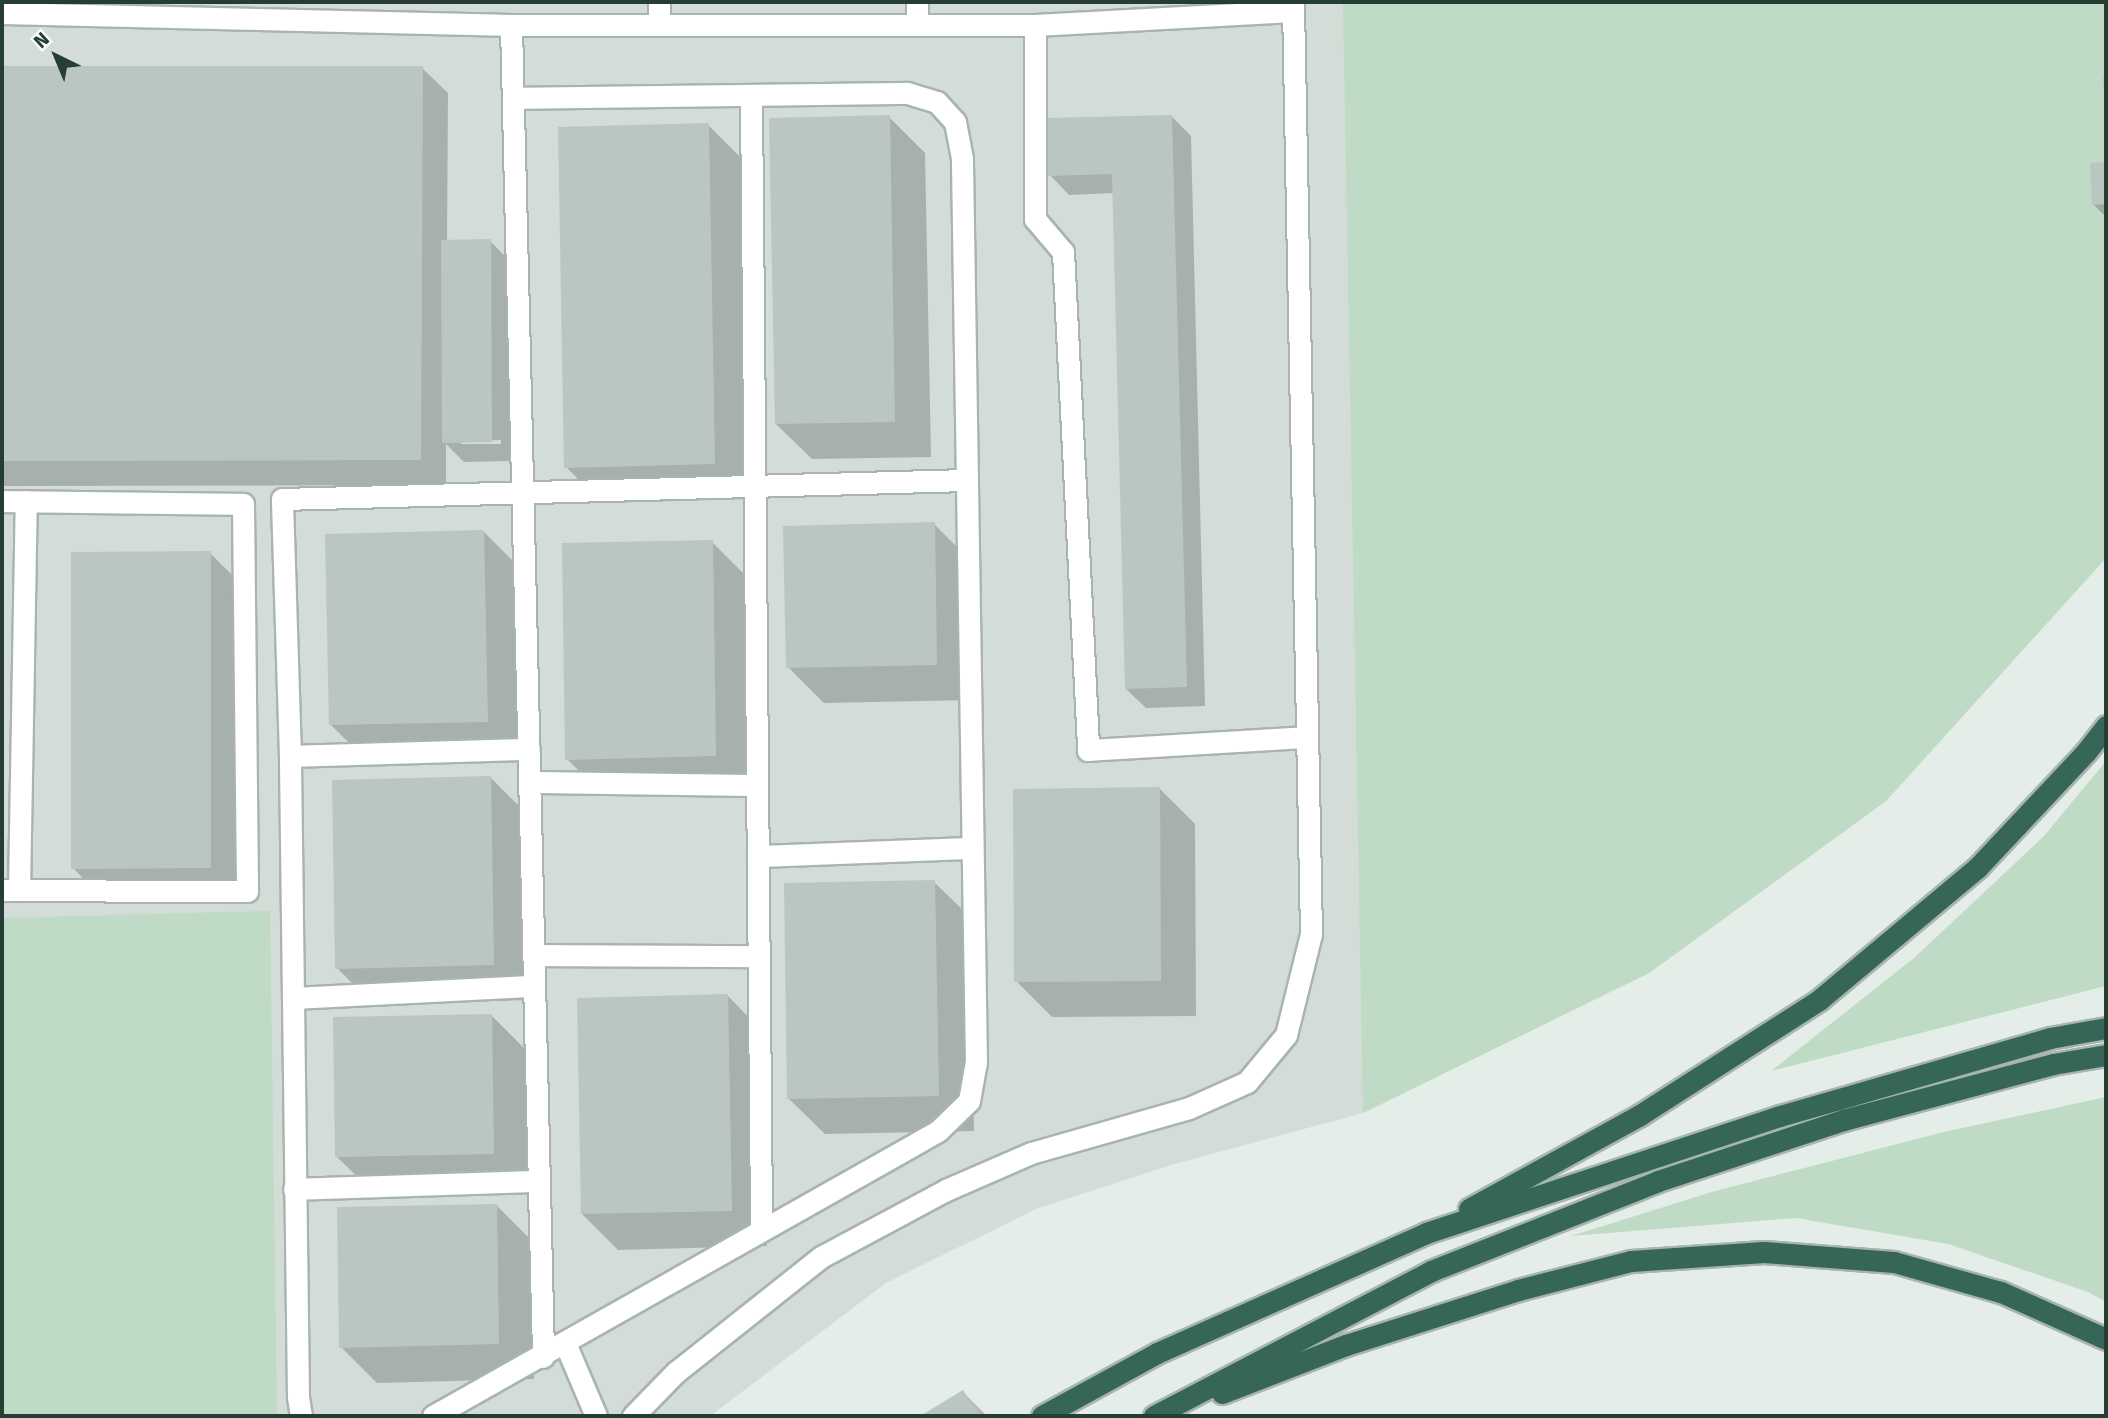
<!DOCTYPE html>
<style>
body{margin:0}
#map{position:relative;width:2108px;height:1418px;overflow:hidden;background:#e5ede8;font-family:"Fira Sans",sans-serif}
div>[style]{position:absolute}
.built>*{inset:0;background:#d3dcd7}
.green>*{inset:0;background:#c0dbc5}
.shadow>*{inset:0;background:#0003}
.building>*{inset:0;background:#bac7c1}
.roads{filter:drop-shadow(2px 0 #a8b5af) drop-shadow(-2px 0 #a8b5af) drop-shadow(0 2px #a8b5af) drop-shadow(0 -2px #a8b5af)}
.minor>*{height:21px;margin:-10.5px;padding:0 10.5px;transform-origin:10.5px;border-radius:10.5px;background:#fff}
.tertiary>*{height:21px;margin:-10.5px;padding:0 10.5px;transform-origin:10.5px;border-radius:10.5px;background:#fff}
.motorway>*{height:21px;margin:-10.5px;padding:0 10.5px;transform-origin:10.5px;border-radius:10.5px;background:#356658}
span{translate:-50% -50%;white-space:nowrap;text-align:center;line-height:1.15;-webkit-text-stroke:7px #f5f9f7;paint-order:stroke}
.frame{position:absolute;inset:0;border:4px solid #263d35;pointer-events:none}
.north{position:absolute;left:21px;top:21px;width:70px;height:70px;-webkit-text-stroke:5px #f5f9f7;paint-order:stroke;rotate:317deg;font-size:19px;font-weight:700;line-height:28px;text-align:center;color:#263d35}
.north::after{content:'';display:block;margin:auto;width:24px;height:32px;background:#263d35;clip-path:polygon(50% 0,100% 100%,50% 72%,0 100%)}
</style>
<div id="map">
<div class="built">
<i style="clip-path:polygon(2px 2px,2106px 2px,2106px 558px,1886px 801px,1649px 973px,1363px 1113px,1171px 1165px,1036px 1209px,886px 1283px,710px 1416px,2px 1416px)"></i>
</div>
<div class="green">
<i style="clip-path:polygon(1343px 2px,2106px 2px,2106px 558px,1886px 801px,1649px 973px,1363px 1113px)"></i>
<i style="clip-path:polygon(2106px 761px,2106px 986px,1771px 1071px,1914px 958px,2044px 836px)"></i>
<i style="clip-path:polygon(270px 911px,277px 1416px,2px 1416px,2px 918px)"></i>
<i style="clip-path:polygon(2106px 1097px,2106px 1302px,2088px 1292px,1948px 1244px,1796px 1218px,1571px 1236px,1715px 1191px,1944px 1132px)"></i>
</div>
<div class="shadow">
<i style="clip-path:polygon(evenodd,2px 67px,422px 68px,448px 93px,447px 242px,490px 241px,510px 261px,511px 461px,464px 462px,446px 444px,446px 485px,2px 486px,2px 67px,501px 440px,501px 444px,461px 444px,461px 441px,501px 440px)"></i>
<i style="clip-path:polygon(1171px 116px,1191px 136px,1205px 706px,1146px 708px,1126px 689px,1114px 193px,1069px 195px,1050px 175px)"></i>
<i style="clip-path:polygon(889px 117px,925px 153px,931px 457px,812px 459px,776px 424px)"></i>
<i style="clip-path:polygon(708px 125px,744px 161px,750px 499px,602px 503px,566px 467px)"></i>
<i style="clip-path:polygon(2106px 164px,2106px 217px,2093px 204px,2092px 165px)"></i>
<i style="clip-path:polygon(934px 524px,970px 560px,972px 700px,824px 703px,788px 667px)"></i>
<i style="clip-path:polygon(484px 532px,520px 568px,523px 757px,366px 760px,330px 724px)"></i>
<i style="clip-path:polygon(712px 542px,748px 578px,752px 792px,603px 795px,567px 759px)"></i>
<i style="clip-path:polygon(210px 553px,236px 579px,236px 893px,98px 894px,73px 868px)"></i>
<i style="clip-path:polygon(490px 777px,526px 813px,529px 1000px,373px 1004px,337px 968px)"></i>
<i style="clip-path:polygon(1159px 788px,1195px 824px,1196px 1016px,1052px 1017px,1016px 981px)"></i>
<i style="clip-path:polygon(934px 882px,970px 917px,974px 1131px,825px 1134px,789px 1099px)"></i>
<i style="clip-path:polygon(728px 996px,763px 1032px,767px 1246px,618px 1250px,582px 1214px)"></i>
<i style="clip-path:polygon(491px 1015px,527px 1051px,529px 1189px,373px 1192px,337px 1157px)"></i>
<i style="clip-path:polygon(496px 1205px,532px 1241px,534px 1379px,377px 1383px,341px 1347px)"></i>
<i style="clip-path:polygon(963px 1392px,987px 1416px,923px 1416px)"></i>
</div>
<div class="building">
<i style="clip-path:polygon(2px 66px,423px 66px,421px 460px,2px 461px)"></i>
<i style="clip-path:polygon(2106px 76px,2106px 96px,2104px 96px,2103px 77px)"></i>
<i style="clip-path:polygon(890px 115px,895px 422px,775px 424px,769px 118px)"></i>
<i style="clip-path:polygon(1172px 115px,1187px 687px,1125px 689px,1112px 174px,1048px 176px,1046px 118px)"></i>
<i style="clip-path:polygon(709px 123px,715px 464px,564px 468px,558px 127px)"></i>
<i style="clip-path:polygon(2106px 162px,2106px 204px,2092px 205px,2090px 163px)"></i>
<i style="clip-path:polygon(491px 239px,492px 442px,442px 443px,441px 240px)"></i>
<i style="clip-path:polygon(935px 522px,937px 665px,786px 668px,783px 526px)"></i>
<i style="clip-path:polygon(484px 530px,488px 722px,329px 725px,325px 534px)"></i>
<i style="clip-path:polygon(713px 540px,716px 756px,565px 760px,562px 543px)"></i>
<i style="clip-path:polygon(211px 551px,211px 868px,71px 869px,71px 552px)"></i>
<i style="clip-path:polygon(491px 776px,494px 965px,335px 969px,332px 780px)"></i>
<i style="clip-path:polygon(1160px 787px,1161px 981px,1014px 982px,1013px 789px)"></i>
<i style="clip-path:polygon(935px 880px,939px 1096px,787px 1099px,784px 883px)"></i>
<i style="clip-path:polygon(728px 994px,732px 1211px,581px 1214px,577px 998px)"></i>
<i style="clip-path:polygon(492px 1014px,494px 1154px,335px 1157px,333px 1017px)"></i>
<i style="clip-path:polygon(497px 1204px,499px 1344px,339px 1348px,337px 1207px)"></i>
<i style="clip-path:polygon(963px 1390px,979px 1416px,920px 1416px)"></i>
</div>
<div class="roads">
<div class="minor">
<i style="left:659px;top:2px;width:23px;rotate:90deg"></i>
<i style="left:917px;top:2px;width:23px;rotate:90deg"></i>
<i style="left:511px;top:25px;width:1332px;rotate:88.62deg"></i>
<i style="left:1035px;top:25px;width:194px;rotate:90deg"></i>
<i style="left:1035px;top:219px;width:43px;rotate:49.7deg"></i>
<i style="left:1063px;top:252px;width:499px;rotate:87.1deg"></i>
<i style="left:1088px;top:750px;width:219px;rotate:-3.4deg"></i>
<i style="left:751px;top:97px;width:1133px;rotate:89.49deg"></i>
<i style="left:2px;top:501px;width:241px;rotate:0.7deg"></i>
<i style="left:243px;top:504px;width:387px;rotate:89.4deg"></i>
<i style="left:247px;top:891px;width:245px;rotate:-179.8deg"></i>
<i style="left:290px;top:756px;width:239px;rotate:-1.7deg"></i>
<i style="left:530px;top:782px;width:227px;rotate:0.8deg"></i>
<i style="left:758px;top:856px;width:212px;rotate:-2.2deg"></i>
<i style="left:19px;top:890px;width:389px;rotate:-89deg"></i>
<i style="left:534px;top:955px;width:225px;rotate:0.3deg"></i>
<i style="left:294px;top:998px;width:240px;rotate:-2.9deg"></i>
<i style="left:294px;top:1189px;width:245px;rotate:-1.9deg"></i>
<i style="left:565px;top:1343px;width:79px;rotate:67deg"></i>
<i style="left:301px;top:1416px;width:19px;rotate:-99deg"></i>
<i style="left:298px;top:1397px;width:641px;rotate:-90.72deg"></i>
<i style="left:290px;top:756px;width:257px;rotate:-91.8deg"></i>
<i style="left:282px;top:499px;width:685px;rotate:-1.59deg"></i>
<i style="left:433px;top:1416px;width:580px;rotate:-29.44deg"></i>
<i style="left:938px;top:1131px;width:43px;rotate:-44.1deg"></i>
<i style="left:969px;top:1101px;width:39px;rotate:-80deg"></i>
<i style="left:976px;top:1063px;width:905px;rotate:-90.89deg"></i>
<i style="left:962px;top:158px;width:37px;rotate:-101deg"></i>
<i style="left:955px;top:122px;width:27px;rotate:-132deg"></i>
<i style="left:937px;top:102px;width:31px;rotate:-163deg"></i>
<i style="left:907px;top:93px;width:393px;rotate:179.3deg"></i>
</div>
<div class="tertiary">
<i style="left:2px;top:13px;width:509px;rotate:1.35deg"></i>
<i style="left:511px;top:25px;width:524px"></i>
<i style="left:1035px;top:25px;width:258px;rotate:-3.1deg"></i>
<i style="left:633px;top:1416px;width:62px;rotate:-45.7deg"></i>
<i style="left:676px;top:1372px;width:185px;rotate:-38.4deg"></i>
<i style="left:821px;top:1257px;width:142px;rotate:-28.2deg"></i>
<i style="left:946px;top:1190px;width:93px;rotate:-23.5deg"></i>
<i style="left:1031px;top:1153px;width:164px;rotate:-15.9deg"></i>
<i style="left:1189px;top:1108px;width:64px;rotate:-24.1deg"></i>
<i style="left:1247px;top:1082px;width:61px;rotate:-50.3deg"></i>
<i style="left:1286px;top:1035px;width:104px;rotate:-76.1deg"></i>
<i style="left:1311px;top:934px;width:932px;rotate:-91.11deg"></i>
</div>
<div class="motorway">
<i style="left:1469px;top:1209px;width:195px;rotate:-28.8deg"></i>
<i style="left:1640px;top:1115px;width:213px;rotate:-32.7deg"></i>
<i style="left:1819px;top:1000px;width:206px;rotate:-39.9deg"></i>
<i style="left:1977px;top:868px;width:159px;rotate:-46.8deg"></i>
<i style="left:2086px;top:752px;width:33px;rotate:-52deg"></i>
<i style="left:1222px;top:1393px;width:133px;rotate:-21.2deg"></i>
<i style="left:1346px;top:1345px;width:181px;rotate:-17.7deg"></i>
<i style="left:1518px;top:1290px;width:117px;rotate:-14.4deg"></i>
<i style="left:1631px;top:1261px;width:133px;rotate:-3.9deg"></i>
<i style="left:1764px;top:1252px;width:130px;rotate:4.4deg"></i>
<i style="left:1894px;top:1262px;width:111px;rotate:15.7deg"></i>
<i style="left:2001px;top:1292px;width:115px;rotate:24.1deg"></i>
<i style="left:1042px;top:1416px;width:131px;rotate:-28.7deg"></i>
<i style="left:1157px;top:1353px;width:295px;rotate:-24deg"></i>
<i style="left:1426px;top:1233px;width:373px;rotate:-18.3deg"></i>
<i style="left:1780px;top:1116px;width:281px;rotate:-16.1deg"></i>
<i style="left:2050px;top:1038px;width:57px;rotate:-10.1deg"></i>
<i style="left:1154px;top:1416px;width:313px;rotate:-27.6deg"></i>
<i style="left:1431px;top:1271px;width:244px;rotate:-21.6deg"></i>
<i style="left:1658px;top:1181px;width:195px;rotate:-18.2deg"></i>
<i style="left:1843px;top:1120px;width:217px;rotate:-14.9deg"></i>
<i style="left:2053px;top:1064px;width:54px;rotate:-9.6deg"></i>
</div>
</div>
<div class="frame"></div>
<div class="north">N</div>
</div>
